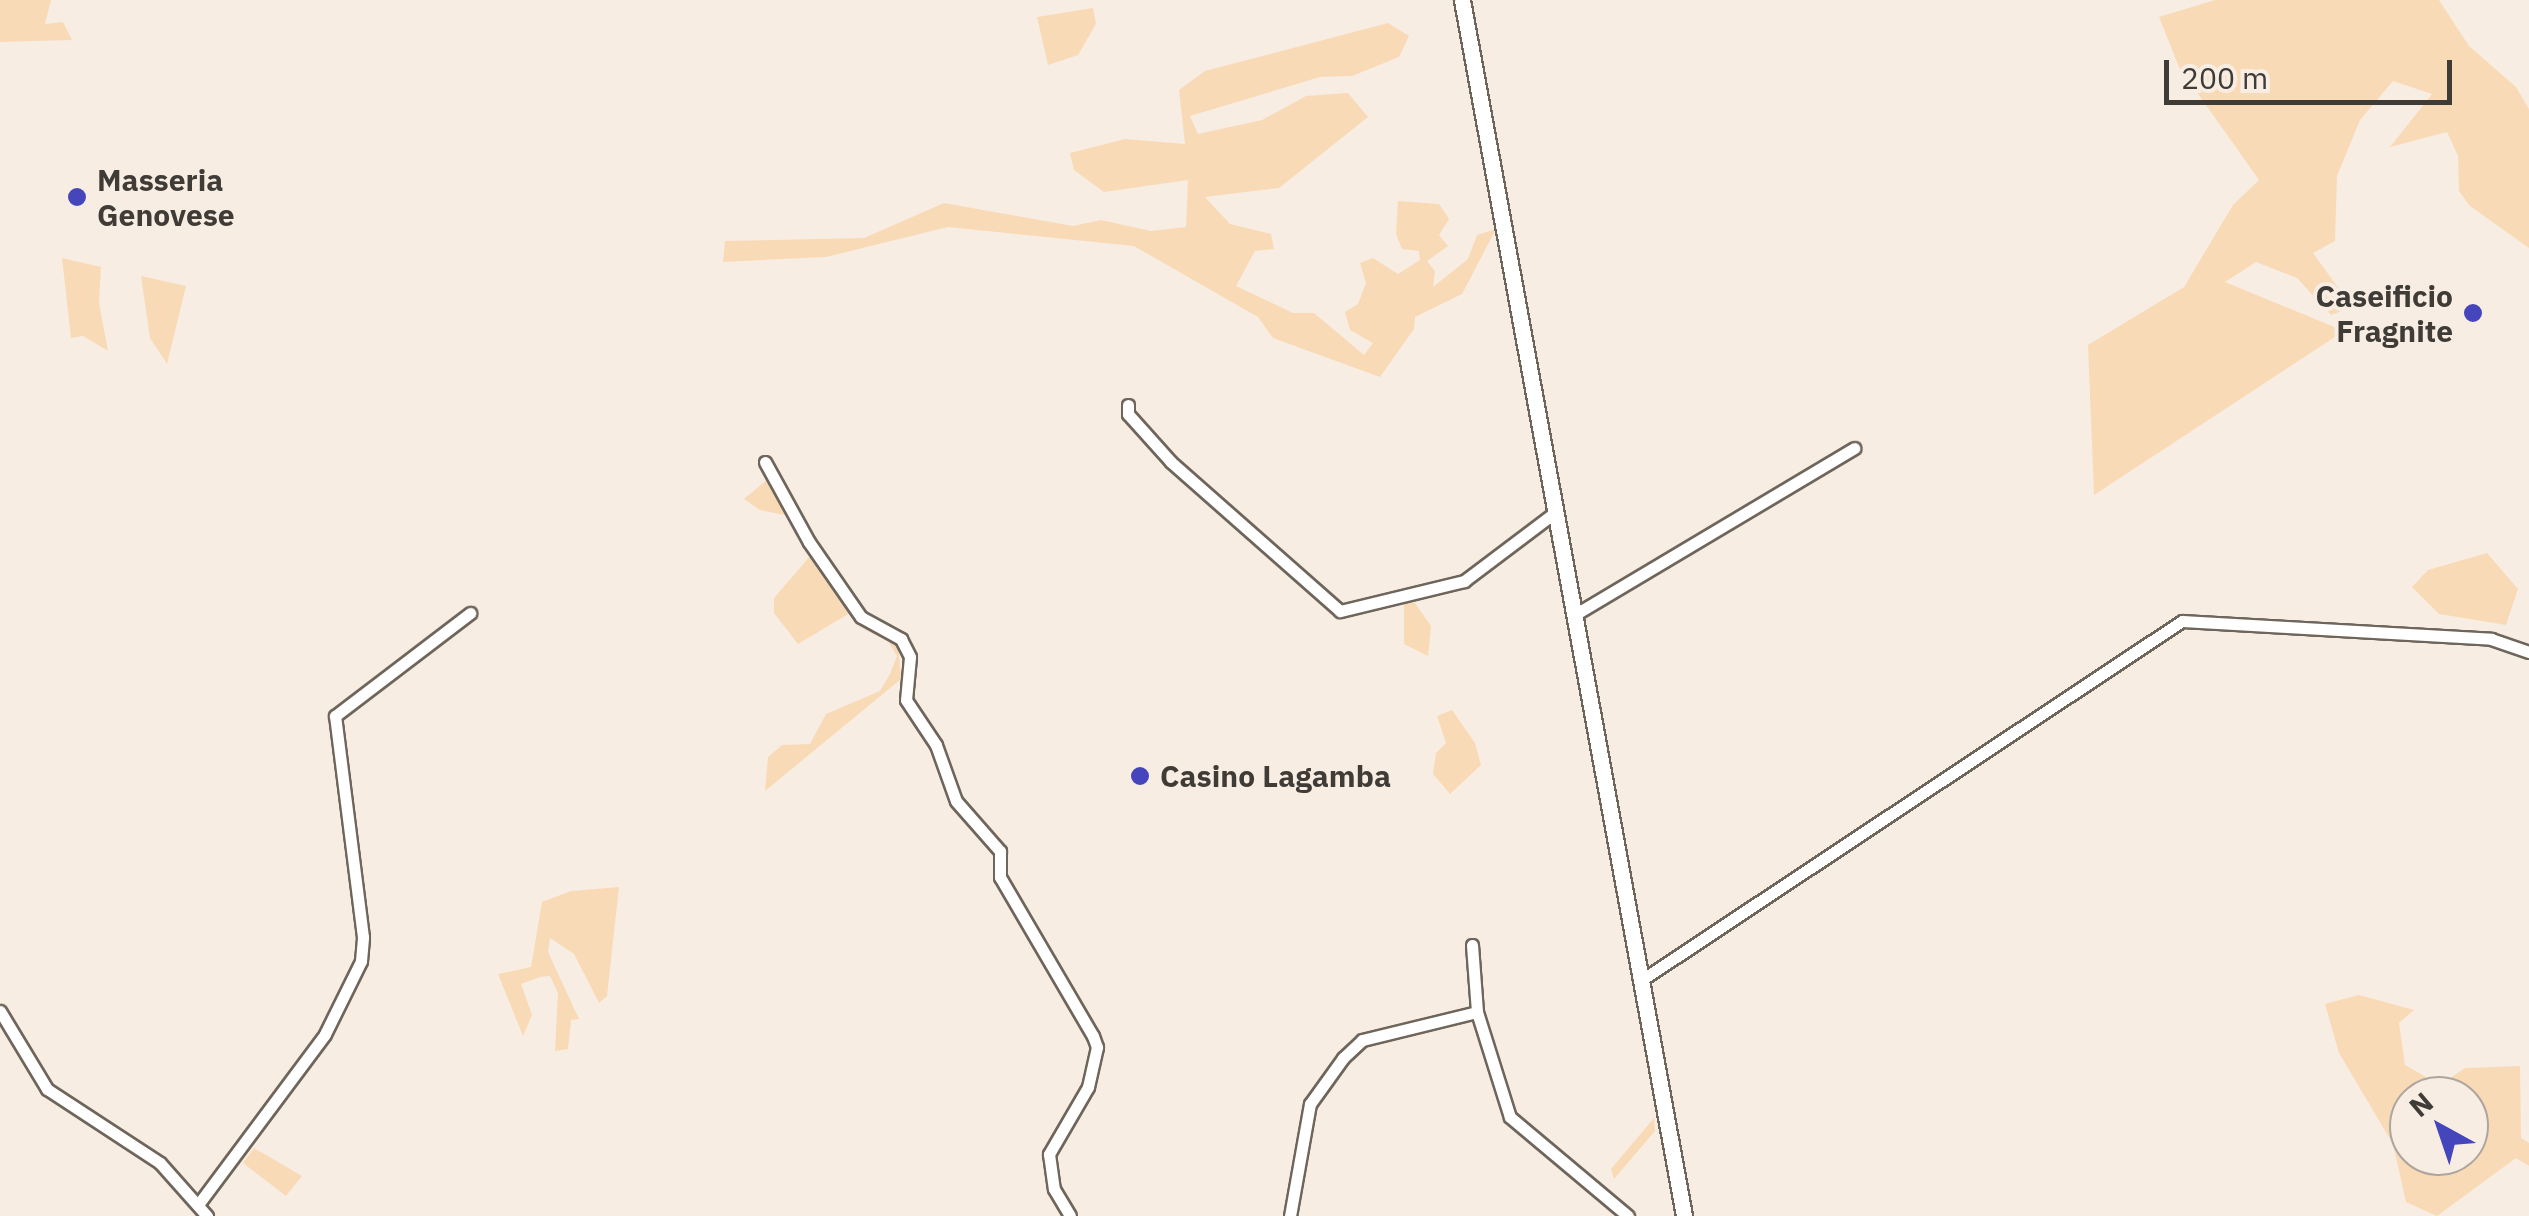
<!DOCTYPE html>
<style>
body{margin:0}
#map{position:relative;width:2529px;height:1216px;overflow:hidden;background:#f8ede2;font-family:"IBM Plex Sans",sans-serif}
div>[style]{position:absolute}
.green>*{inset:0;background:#f9dab7}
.roads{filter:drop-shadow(2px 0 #6e655b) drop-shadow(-2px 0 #6e655b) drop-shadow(0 2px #6e655b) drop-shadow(0 -2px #6e655b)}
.minor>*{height:11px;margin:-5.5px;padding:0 5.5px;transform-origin:5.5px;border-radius:5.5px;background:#fff}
.secondary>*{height:15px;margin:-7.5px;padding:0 7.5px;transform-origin:7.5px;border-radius:7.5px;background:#fff}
.dots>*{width:28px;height:28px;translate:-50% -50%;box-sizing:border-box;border:5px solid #f8ede2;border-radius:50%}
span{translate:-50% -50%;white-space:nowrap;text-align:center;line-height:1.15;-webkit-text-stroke:8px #f8ede2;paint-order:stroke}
.poi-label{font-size:30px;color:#3f3b37;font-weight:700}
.left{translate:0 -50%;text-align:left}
.right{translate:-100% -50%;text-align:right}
.north{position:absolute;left:2389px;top:1076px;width:100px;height:100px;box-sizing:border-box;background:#f8ede2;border:2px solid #aea69e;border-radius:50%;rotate:320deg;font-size:28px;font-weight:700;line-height:40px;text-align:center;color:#3f3b37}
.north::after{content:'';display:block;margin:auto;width:35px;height:45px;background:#4546bb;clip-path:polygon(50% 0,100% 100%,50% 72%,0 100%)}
.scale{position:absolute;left:2164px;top:60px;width:288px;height:45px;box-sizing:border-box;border:5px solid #3f3b37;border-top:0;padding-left:12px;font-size:30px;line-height:35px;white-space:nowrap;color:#3f3b37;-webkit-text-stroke:8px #f8ede2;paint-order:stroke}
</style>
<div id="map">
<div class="green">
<i style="clip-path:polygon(0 0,51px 0,45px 24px,63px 22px,72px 40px,0 42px)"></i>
<i style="clip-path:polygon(2215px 0,2439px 0,2469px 46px,2516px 87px,2529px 109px,2529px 248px,2470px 206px,2459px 191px,2458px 156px,2447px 132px,2390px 147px,2432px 94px,2393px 81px,2360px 120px,2337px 176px,2335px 241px,2313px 253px,2352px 307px,2331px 315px,2297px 278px,2256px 262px,2225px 282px,2344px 331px,2094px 495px,2088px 345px,2184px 287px,2233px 205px,2259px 180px,2179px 67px,2159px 17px)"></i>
<i style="clip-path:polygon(1093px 8px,1096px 24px,1078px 55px,1048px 65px,1037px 17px)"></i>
<i style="clip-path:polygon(1388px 23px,1409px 36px,1399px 57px,1352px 76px,1320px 77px,1190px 116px,1198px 134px,1262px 120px,1306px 96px,1348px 93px,1368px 117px,1279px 188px,1205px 197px,1230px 224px,1271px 234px,1274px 249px,1255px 251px,1236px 286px,1293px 313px,1314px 313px,1364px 355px,1373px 343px,1350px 330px,1345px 312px,1358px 304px,1366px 283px,1360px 263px,1373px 258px,1398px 274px,1420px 260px,1419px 251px,1402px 249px,1396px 234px,1398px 201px,1439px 204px,1449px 219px,1439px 235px,1448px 246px,1427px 261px,1435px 271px,1433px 287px,1468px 259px,1477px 235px,1496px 229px,1462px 294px,1415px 317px,1414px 329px,1380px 377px,1273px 338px,1258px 317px,1134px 246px,948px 227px,826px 257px,723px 262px,725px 241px,864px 238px,944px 203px,1073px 226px,1101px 220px,1151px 231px,1186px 227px,1188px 180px,1104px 192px,1074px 170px,1070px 153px,1125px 139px,1185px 144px,1179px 90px,1205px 71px)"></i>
<i style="clip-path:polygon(62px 258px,101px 267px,99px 303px,108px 351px,83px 336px,71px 338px)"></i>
<i style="clip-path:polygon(141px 276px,186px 286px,167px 364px,150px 338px)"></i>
<i style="clip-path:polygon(768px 479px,789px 516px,760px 510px,744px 499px)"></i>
<i style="clip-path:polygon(2487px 553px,2518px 589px,2506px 625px,2439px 614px,2412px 587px,2428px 570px)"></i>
<i style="clip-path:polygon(811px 555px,850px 613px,798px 644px,774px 613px,774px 598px)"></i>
<i style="clip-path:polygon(1404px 603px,1415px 603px,1431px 626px,1428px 656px,1404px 644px)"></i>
<i style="clip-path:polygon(853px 624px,898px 643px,901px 679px,765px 791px,768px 757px,782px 745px,810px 744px,826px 714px,880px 691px,890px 674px,897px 656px,888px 641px)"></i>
<i style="clip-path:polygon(1452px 710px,1475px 743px,1481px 765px,1450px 794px,1433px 774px,1436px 753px,1446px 743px,1437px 716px)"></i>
<i style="clip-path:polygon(619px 887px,607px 996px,599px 1003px,574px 954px,550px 938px,548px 952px,579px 1019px,571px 1020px,568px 1049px,555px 1051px,558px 993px,550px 976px,540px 977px,521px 984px,532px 1015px,523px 1036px,498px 974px,531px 967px,542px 902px,571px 891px)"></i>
<i style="clip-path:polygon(evenodd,2359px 995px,2414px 1010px,2399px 1023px,2405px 1065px,2440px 1085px,2465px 1068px,2520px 1066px,2521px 1138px,2529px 1143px,2529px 1166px,2516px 1158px,2437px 1216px,2406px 1202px,2393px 1144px,2339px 1053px,2325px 1004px,2359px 995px,2469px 1096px,2469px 1156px,2409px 1156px,2409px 1096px,2469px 1096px)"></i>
<i style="clip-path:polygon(1654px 1118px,1655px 1131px,1614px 1179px,1611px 1169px)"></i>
<i style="clip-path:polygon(254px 1148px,302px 1176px,286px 1196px,243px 1163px)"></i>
</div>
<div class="roads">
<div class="minor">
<i style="left:1128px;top:405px;width:9px;rotate:90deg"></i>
<i style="left:1128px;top:414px;width:64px;rotate:48.1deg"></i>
<i style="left:1171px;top:462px;width:225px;rotate:41.4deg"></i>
<i style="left:1340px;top:611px;width:128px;rotate:-13.6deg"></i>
<i style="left:1464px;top:581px;width:116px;rotate:-37deg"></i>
<i style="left:765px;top:462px;width:91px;rotate:61.2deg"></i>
<i style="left:809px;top:542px;width:91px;rotate:55.3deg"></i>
<i style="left:861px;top:617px;width:46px;rotate:28.8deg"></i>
<i style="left:901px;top:639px;width:20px;rotate:63deg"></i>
<i style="left:910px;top:657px;width:43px;rotate:95.3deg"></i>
<i style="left:906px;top:700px;width:54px;rotate:56.3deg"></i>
<i style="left:936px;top:745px;width:59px;rotate:70.3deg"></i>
<i style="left:956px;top:801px;width:67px;rotate:48.7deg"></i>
<i style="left:1000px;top:851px;width:26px;rotate:90deg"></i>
<i style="left:1000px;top:877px;width:184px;rotate:59.7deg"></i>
<i style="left:1093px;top:1036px;width:12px;rotate:70deg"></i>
<i style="left:1097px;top:1047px;width:41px;rotate:102.7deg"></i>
<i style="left:1088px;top:1087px;width:78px;rotate:120.2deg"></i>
<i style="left:1049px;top:1154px;width:35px;rotate:82deg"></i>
<i style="left:1054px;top:1189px;width:31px;rotate:59deg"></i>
<i style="left:1576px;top:614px;width:324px;rotate:-30.8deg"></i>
<i style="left:1472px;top:945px;width:67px;rotate:85.7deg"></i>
<i style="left:1477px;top:1012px;width:110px;rotate:72.6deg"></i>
<i style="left:1510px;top:1117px;width:154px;rotate:40deg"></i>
<i style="left:1643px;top:979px;width:647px;rotate:-33.59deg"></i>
<i style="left:2182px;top:621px;width:310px;rotate:3.3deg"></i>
<i style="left:2491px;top:639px;width:40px;rotate:18.9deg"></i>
<i style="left:0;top:1011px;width:91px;rotate:58.9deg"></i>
<i style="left:47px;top:1089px;width:135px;rotate:33.2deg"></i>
<i style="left:160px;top:1163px;width:71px;rotate:48.4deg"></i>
<i style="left:200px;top:1202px;width:209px;rotate:-53.3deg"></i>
<i style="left:325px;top:1034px;width:81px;rotate:-63.7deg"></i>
<i style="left:361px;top:961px;width:24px;rotate:-85deg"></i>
<i style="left:363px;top:937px;width:223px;rotate:-97.2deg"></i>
<i style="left:335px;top:716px;width:170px;rotate:-37.3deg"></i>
<i style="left:1290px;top:1216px;width:114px;rotate:-79.9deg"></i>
<i style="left:1310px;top:1104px;width:57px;rotate:-54.3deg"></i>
<i style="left:1343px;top:1058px;width:26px;rotate:-43deg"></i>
<i style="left:1362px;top:1040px;width:118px;rotate:-13.7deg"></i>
</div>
<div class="secondary">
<i style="left:1462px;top:0;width:1236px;rotate:79.65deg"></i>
</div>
</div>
<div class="dots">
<i style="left:77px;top:197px;background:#4546bb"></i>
<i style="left:2473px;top:313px;background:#4546bb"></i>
<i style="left:1140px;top:776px;background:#4546bb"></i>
</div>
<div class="poi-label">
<span class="left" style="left:97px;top:197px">Masseria<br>Genovese</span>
<span class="right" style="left:2453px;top:313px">Caseificio<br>Fragnite</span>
<span class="left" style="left:1160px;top:776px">Casino Lagamba</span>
</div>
<div class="north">N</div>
<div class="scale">200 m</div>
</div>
